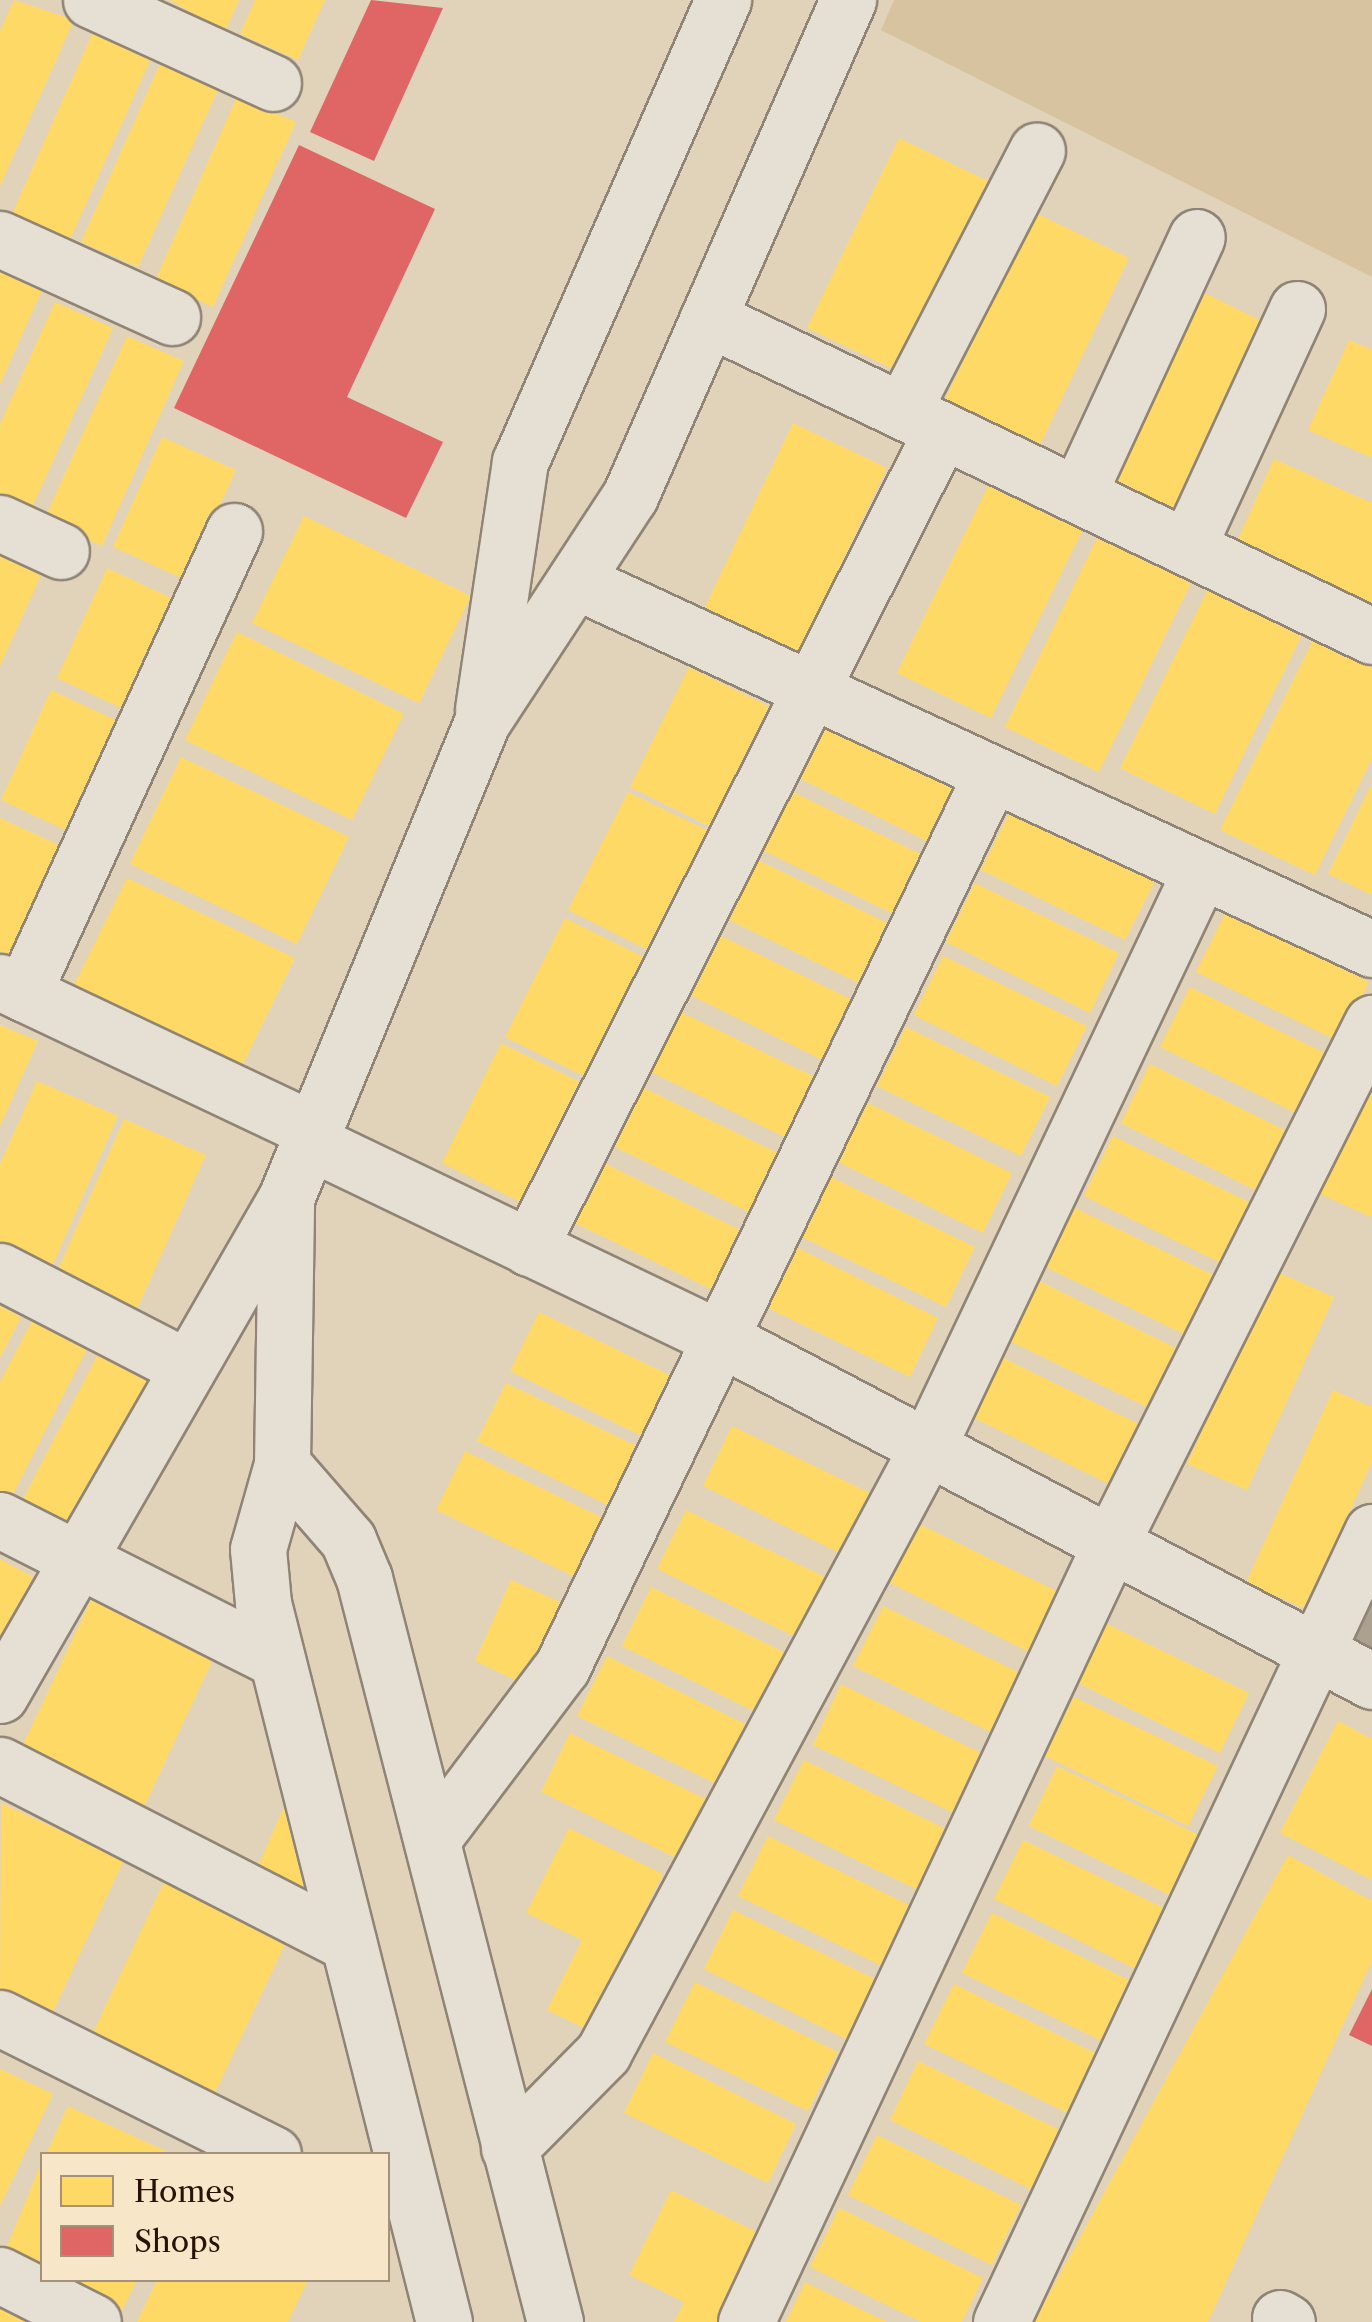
<!DOCTYPE html>
<style>
body{margin:0}
#map{position:relative;width:1372px;height:2322px;overflow:hidden;background:#e1d3ba;font-family:"Libre Caslon Text",serif}
div>[style]{position:absolute}
.green>*{inset:0;background:#d8c3a1}
.homes>*{inset:0;background:#ffd966}
.shops>*{inset:0;background:#e06666}
.building>*{inset:0;background:#aca08f}
.roads{filter:drop-shadow(2px 0 #8f8475) drop-shadow(-2px 0 #8f8475) drop-shadow(0 2px #8f8475) drop-shadow(0 -2px #8f8475)}
.street>*{height:55px;margin:-27.5px;padding:0 27.5px;transform-origin:27.5px;border-radius:27.5px;background:#e6dfd3}
.secondary>*{height:55px;margin:-27.5px;padding:0 27.5px;transform-origin:27.5px;border-radius:27.5px;background:#e6dfd3}
span{translate:-50% -50%;white-space:nowrap;text-align:center;line-height:1.15;-webkit-text-stroke:10px #f7e6c7;paint-order:stroke}
.legend{position:absolute;left:40px;top:2152px;width:350px;height:130px;box-sizing:border-box;background:#f7e6c7;border:2px solid #a59179;margin:0;padding:12px 18px;list-style:none;font-size:30px;color:#291205}
.legend li{display:flex;align-items:center;gap:20px;height:50px}
.legend b{width:50px;border:2px solid #a59179}
</style>
<div id="map">
<div class="green">
<i style="clip-path:polygon(894px 0,1372px 0,1372px 277px,881px 30px)"></i>
</div>
<div class="homes">
<i style="clip-path:polygon(14px 0,74px 20px,0 186px,0 31px)"></i>
<i style="clip-path:polygon(170px 0,239px 0,225px 32px)"></i>
<i style="clip-path:polygon(255px 0,325px 0,298px 60px,240px 34px)"></i>
<i style="clip-path:polygon(94px 30px,152px 56px,70px 240px,12px 214px)"></i>
<i style="clip-path:polygon(163px 57px,221px 83px,138px 267px,81px 242px)"></i>
<i style="clip-path:polygon(237px 97px,296px 122px,213px 307px,155px 281px)"></i>
<i style="clip-path:polygon(899px 138px,994px 184px,902px 373px,807px 328px)"></i>
<i style="clip-path:polygon(1036px 213px,1129px 258px,1038px 449px,943px 403px)"></i>
<i style="clip-path:polygon(0 272px,42px 290px,0 384px)"></i>
<i style="clip-path:polygon(1184px 283px,1278px 329px,1186px 518px,1092px 473px)"></i>
<i style="clip-path:polygon(55px 302px,113px 328px,30px 512px,0 499px,0 424px)"></i>
<i style="clip-path:polygon(127px 336px,184px 361px,102px 546px,44px 520px)"></i>
<i style="clip-path:polygon(1349px 340px,1372px 350px,1372px 458px,1308px 430px)"></i>
<i style="clip-path:polygon(793px 423px,887px 468px,796px 658px,702px 613px)"></i>
<i style="clip-path:polygon(162px 437px,236px 470px,186px 580px,113px 547px)"></i>
<i style="clip-path:polygon(1274px 459px,1372px 503px,1372px 611px,1234px 549px)"></i>
<i style="clip-path:polygon(989px 484px,1083px 529px,991px 718px,897px 673px)"></i>
<i style="clip-path:polygon(304px 516px,471px 596px,419px 703px,252px 623px)"></i>
<i style="clip-path:polygon(1097px 538px,1191px 583px,1099px 772px,1005px 727px)"></i>
<i style="clip-path:polygon(0 552px,43px 571px,0 666px)"></i>
<i style="clip-path:polygon(107px 568px,180px 602px,130px 712px,57px 678px)"></i>
<i style="clip-path:polygon(1213px 579px,1307px 624px,1215px 814px,1120px 768px)"></i>
<i style="clip-path:polygon(237px 632px,404px 714px,352px 820px,185px 740px)"></i>
<i style="clip-path:polygon(1313px 640px,1372px 668px,1372px 758px,1315px 875px,1220px 830px)"></i>
<i style="clip-path:polygon(689px 667px,780px 712px,721px 832px,630px 787px)"></i>
<i style="clip-path:polygon(51px 690px,124px 724px,74px 834px,1px 800px)"></i>
<i style="clip-path:polygon(824px 717px,968px 788px,939px 847px,795px 776px)"></i>
<i style="clip-path:polygon(181px 757px,349px 837px,297px 944px,130px 864px)"></i>
<i style="clip-path:polygon(1372px 783px,1372px 895px,1328px 874px)"></i>
<i style="clip-path:polygon(628px 792px,719px 836px,660px 956px,568px 910px)"></i>
<i style="clip-path:polygon(793px 792px,937px 862px,908px 921px,764px 851px)"></i>
<i style="clip-path:polygon(1011px 810px,1155px 881px,1125px 940px,981px 870px)"></i>
<i style="clip-path:polygon(0 818px,72px 851px,21px 960px,0 951px)"></i>
<i style="clip-path:polygon(758px 860px,902px 930px,873px 990px,729px 920px)"></i>
<i style="clip-path:polygon(127px 878px,295px 958px,242px 1066px,74px 985px)"></i>
<i style="clip-path:polygon(975px 883px,1119px 953px,1090px 1013px,946px 942px)"></i>
<i style="clip-path:polygon(1226px 912px,1369px 982px,1340px 1042px,1196px 972px)"></i>
<i style="clip-path:polygon(565px 918px,656px 963px,596px 1082px,505px 1037px)"></i>
<i style="clip-path:polygon(717px 934px,861px 1004px,831px 1064px,688px 994px)"></i>
<i style="clip-path:polygon(943px 956px,1087px 1026px,1057px 1086px,914px 1015px)"></i>
<i style="clip-path:polygon(1190px 987px,1333px 1057px,1304px 1117px,1160px 1047px)"></i>
<i style="clip-path:polygon(681px 1012px,825px 1082px,795px 1142px,651px 1072px)"></i>
<i style="clip-path:polygon(0 1025px,38px 1041px,0 1126px)"></i>
<i style="clip-path:polygon(906px 1027px,1050px 1097px,1021px 1156px,877px 1086px)"></i>
<i style="clip-path:polygon(501px 1043px,592px 1088px,533px 1208px,442px 1163px)"></i>
<i style="clip-path:polygon(1372px 1056px,1372px 1215px,1371px 1217px,1311px 1190px)"></i>
<i style="clip-path:polygon(1150px 1064px,1293px 1134px,1263px 1194px,1121px 1123px)"></i>
<i style="clip-path:polygon(37px 1081px,118px 1116px,47px 1278px,0 1258px,0 1164px)"></i>
<i style="clip-path:polygon(642px 1087px,786px 1157px,757px 1216px,613px 1146px)"></i>
<i style="clip-path:polygon(868px 1103px,1012px 1173px,983px 1233px,838px 1162px)"></i>
<i style="clip-path:polygon(124px 1119px,206px 1155px,134px 1316px,53px 1281px)"></i>
<i style="clip-path:polygon(1113px 1136px,1257px 1206px,1227px 1266px,1084px 1196px)"></i>
<i style="clip-path:polygon(600px 1161px,744px 1232px,715px 1291px,571px 1221px)"></i>
<i style="clip-path:polygon(831px 1177px,975px 1247px,946px 1307px,802px 1237px)"></i>
<i style="clip-path:polygon(1075px 1208px,1219px 1278px,1190px 1337px,1046px 1267px)"></i>
<i style="clip-path:polygon(796px 1247px,938px 1318px,910px 1377px,766px 1307px)"></i>
<i style="clip-path:polygon(1275px 1271px,1334px 1297px,1247px 1490px,1187px 1464px)"></i>
<i style="clip-path:polygon(1035px 1279px,1178px 1349px,1149px 1408px,1005px 1339px)"></i>
<i style="clip-path:polygon(0 1306px,21px 1317px,0 1358px)"></i>
<i style="clip-path:polygon(539px 1312px,684px 1382px,654px 1442px,510px 1371px)"></i>
<i style="clip-path:polygon(32px 1321px,87px 1349px,9px 1502px,0 1497px,0 1382px)"></i>
<i style="clip-path:polygon(99px 1352px,154px 1380px,75px 1533px,20px 1505px)"></i>
<i style="clip-path:polygon(999px 1356px,1143px 1426px,1113px 1486px,970px 1416px)"></i>
<i style="clip-path:polygon(506px 1383px,649px 1452px,620px 1511px,477px 1441px)"></i>
<i style="clip-path:polygon(1333px 1390px,1372px 1407px,1372px 1462px,1306px 1609px,1246px 1583px)"></i>
<i style="clip-path:polygon(732px 1426px,876px 1496px,846px 1556px,703px 1486px)"></i>
<i style="clip-path:polygon(465px 1451px,609px 1521px,581px 1580px,436px 1510px)"></i>
<i style="clip-path:polygon(686px 1510px,829px 1579px,800px 1639px,657px 1569px)"></i>
<i style="clip-path:polygon(919px 1524px,1063px 1594px,1033px 1654px,890px 1583px)"></i>
<i style="clip-path:polygon(0 1559px,33px 1577px,0 1641px)"></i>
<i style="clip-path:polygon(511px 1580px,569px 1606px,532px 1688px,475px 1661px)"></i>
<i style="clip-path:polygon(651px 1587px,794px 1657px,764px 1716px,622px 1646px)"></i>
<i style="clip-path:polygon(93px 1596px,216px 1653px,143px 1809px,20px 1751px)"></i>
<i style="clip-path:polygon(883px 1606px,1026px 1676px,997px 1735px,853px 1666px)"></i>
<i style="clip-path:polygon(1105px 1623px,1249px 1693px,1220px 1753px,1076px 1682px)"></i>
<i style="clip-path:polygon(607px 1656px,751px 1727px,721px 1786px,577px 1716px)"></i>
<i style="clip-path:polygon(841px 1684px,985px 1755px,956px 1814px,813px 1745px)"></i>
<i style="clip-path:polygon(1074px 1697px,1218px 1766px,1188px 1826px,1045px 1756px)"></i>
<i style="clip-path:polygon(1338px 1721px,1372px 1739px,1372px 1880px,1280px 1833px)"></i>
<i style="clip-path:polygon(570px 1733px,714px 1803px,685px 1862px,541px 1792px)"></i>
<i style="clip-path:polygon(804px 1760px,948px 1830px,918px 1890px,774px 1820px)"></i>
<i style="clip-path:polygon(1057px 1766px,1201px 1836px,1172px 1896px,1029px 1826px)"></i>
<i style="clip-path:polygon(295px 1781px,315px 1927px,252px 1880px)"></i>
<i style="clip-path:polygon(1px 1803px,124px 1860px,51px 2016px,0 1992px)"></i>
<i style="clip-path:polygon(569px 1828px,663px 1874px,586px 2029px,547px 2010px,582px 1940px,526px 1913px)"></i>
<i style="clip-path:polygon(768px 1836px,911px 1906px,882px 1966px,738px 1896px)"></i>
<i style="clip-path:polygon(1023px 1840px,1168px 1910px,1138px 1970px,994px 1899px)"></i>
<i style="clip-path:polygon(1288px 1855px,1372px 1901px,1372px 1961px,1208px 2322px,1034px 2322px)"></i>
<i style="clip-path:polygon(164px 1882px,287px 1940px,214px 2095px,91px 2037px)"></i>
<i style="clip-path:polygon(733px 1910px,877px 1980px,848px 2040px,704px 1969px)"></i>
<i style="clip-path:polygon(992px 1913px,1135px 1983px,1106px 2043px,962px 1973px)"></i>
<i style="clip-path:polygon(695px 1982px,838px 2052px,808px 2111px,665px 2042px)"></i>
<i style="clip-path:polygon(954px 1984px,1097px 2054px,1068px 2113px,924px 2044px)"></i>
<i style="clip-path:polygon(653px 2053px,796px 2124px,768px 2183px,624px 2113px)"></i>
<i style="clip-path:polygon(918px 2061px,1062px 2131px,1033px 2190px,890px 2120px)"></i>
<i style="clip-path:polygon(0 2069px,53px 2094px,0 2206px)"></i>
<i style="clip-path:polygon(68px 2106px,172px 2154px,46px 2154px)"></i>
<i style="clip-path:polygon(877px 2135px,1021px 2205px,992px 2265px,848px 2195px)"></i>
<i style="clip-path:polygon(42px 2161px,42px 2280px,137px 2280px,118px 2319px,0 2264px)"></i>
<i style="clip-path:polygon(671px 2190px,765px 2236px,722px 2322px,674px 2322px,684px 2302px,629px 2275px)"></i>
<i style="clip-path:polygon(839px 2208px,983px 2278px,962px 2322px,921px 2322px,810px 2267px)"></i>
<i style="clip-path:polygon(157px 2280px,308px 2280px,288px 2322px,137px 2322px)"></i>
<i style="clip-path:polygon(805px 2282px,887px 2322px,786px 2322px)"></i>
<i style="clip-path:polygon(0 2304px,37px 2322px,0 2322px)"></i>
</div>
<div class="shops">
<i style="clip-path:polygon(371px 0,443px 8px,374px 161px,310px 132px)"></i>
<i style="clip-path:polygon(299px 145px,435px 209px,347px 397px,443px 442px,406px 518px,174px 408px)"></i>
<i style="clip-path:polygon(1372px 1989px,1372px 2046px,1349px 2035px)"></i>
</div>
<div class="building">
<i style="clip-path:polygon(1372px 1576px,1372px 1652px,1342px 1638px)"></i>
</div>
<div class="roads">
<div class="street">
<i style="left:91px;top:0;width:200px;rotate:24.5deg"></i>
<i style="left:0;top:239px;width:189px;rotate:24.4deg"></i>
<i style="left:708px;top:318px;width:736px;rotate:25.59deg"></i>
<i style="left:903px;top:410px;width:292px;rotate:-62.7deg"></i>
<i style="left:1078px;top:494px;width:283px;rotate:-65.2deg"></i>
<i style="left:0;top:523px;width:67px;rotate:24.7deg"></i>
<i style="left:1188px;top:546px;width:261px;rotate:-65.3deg"></i>
<i style="left:576px;top:581px;width:877px;rotate:24.81deg"></i>
<i style="left:0;top:982px;width:344px;rotate:25.3deg"></i>
<i style="left:23px;top:993px;width:508px;rotate:-65.45deg"></i>
<i style="left:306px;top:1140px;width:457px;rotate:25.6deg"></i>
<i style="left:718px;top:1337px;width:739px;rotate:27.74deg"></i>
<i style="left:529px;top:1248px;width:916px;rotate:-63.21deg"></i>
<i style="left:0;top:1271px;width:207px;rotate:27.3deg"></i>
<i style="left:0;top:1520px;width:310px;rotate:26.8deg"></i>
<i style="left:0;top:1695px;width:573px;rotate:-60.08deg"></i>
<i style="left:0;top:1765px;width:391px;rotate:27.1deg"></i>
<i style="left:436px;top:1834px;width:209px;rotate:-53deg"></i>
<i style="left:562px;top:1667px;width:990px;rotate:-64.32deg"></i>
<i style="left:0;top:2018px;width:305px;rotate:26.5deg"></i>
<i style="left:509px;top:2148px;width:134px;rotate:-45.3deg"></i>
<i style="left:603px;top:2053px;width:686px;rotate:-61.83deg"></i>
<i style="left:927px;top:1448px;width:637px;rotate:-64.64deg"></i>
<i style="left:0;top:2275px;width:104px;rotate:26.8deg"></i>
<i style="left:1280px;top:2318px;width:8px;rotate:30deg"></i>
<i style="left:746px;top:2322px;width:860px;rotate:-64.89deg"></i>
<i style="left:1111px;top:1543px;width:582px;rotate:-63.35deg"></i>
<i style="left:1001px;top:2322px;width:873px;rotate:-64.84deg"></i>
</div>
<div class="secondary">
<i style="left:483px;top:709px;width:250px;rotate:-81.5deg"></i>
<i style="left:520px;top:462px;width:505px;rotate:-66.28deg"></i>
<i style="left:282px;top:1464px;width:101px;rotate:49deg"></i>
<i style="left:348px;top:1540px;width:41px;rotate:67.2deg"></i>
<i style="left:364px;top:1578px;width:768px;rotate:75.6deg"></i>
<i style="left:444px;top:2322px;width:741px;rotate:-104.13deg"></i>
<i style="left:263px;top:1603px;width:54px;rotate:-95.3deg"></i>
<i style="left:258px;top:1549px;width:88px;rotate:-74.2deg"></i>
<i style="left:282px;top:1464px;width:266px;rotate:-89.1deg"></i>
<i style="left:286px;top:1198px;width:515px;rotate:-67.62deg"></i>
<i style="left:482px;top:722px;width:270px;rotate:-56.8deg"></i>
<i style="left:630px;top:496px;width:542px;rotate:-66.27deg"></i>
</div>
</div>
<ul class="legend">
<li><b style="height:28px;background:#ffd966"></b>Homes</li>
<li><b style="height:28px;background:#e06666"></b>Shops</li>
</ul>
</div>
